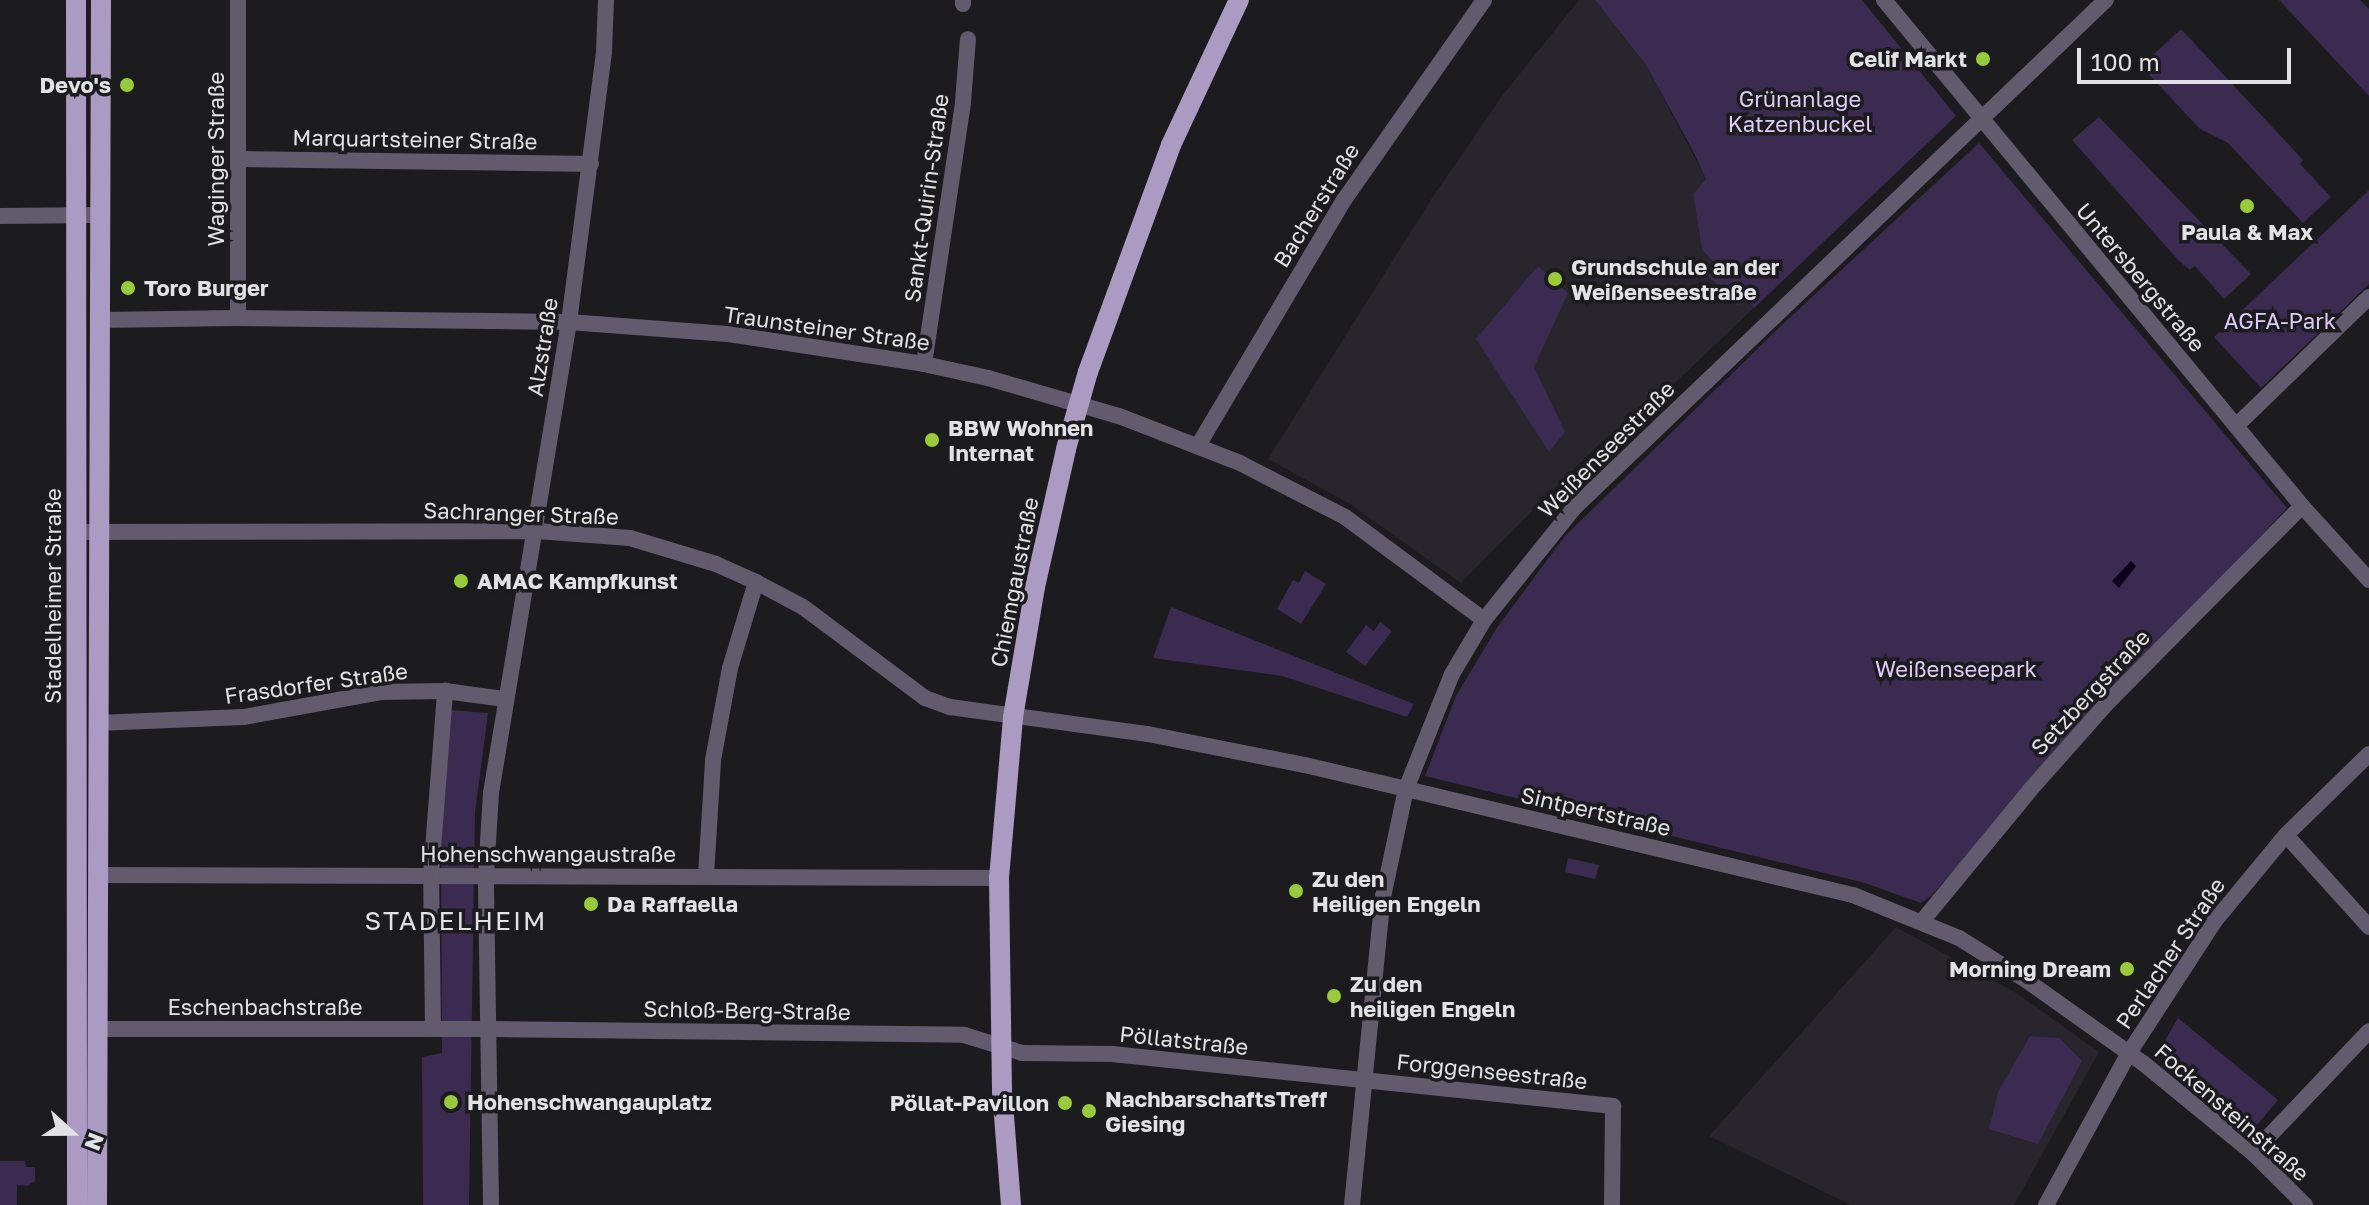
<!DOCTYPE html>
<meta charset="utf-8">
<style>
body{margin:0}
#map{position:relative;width:2369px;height:1205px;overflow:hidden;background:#1c1b1e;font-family:"Golos Text",sans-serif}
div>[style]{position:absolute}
.built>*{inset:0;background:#28252d}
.green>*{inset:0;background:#3c2b50}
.water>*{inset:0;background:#0b001a}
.minor>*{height:16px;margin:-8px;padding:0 8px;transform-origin:8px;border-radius:8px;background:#625a6d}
.major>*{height:20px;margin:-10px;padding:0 10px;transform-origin:10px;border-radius:10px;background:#ab9ac1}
.dots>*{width:22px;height:22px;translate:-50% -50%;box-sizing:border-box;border:4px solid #1c1b1e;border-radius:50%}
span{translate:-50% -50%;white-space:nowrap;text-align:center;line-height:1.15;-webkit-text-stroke:7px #1c1b1e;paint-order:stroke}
.poi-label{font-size:22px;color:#e2e1e3;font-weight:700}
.right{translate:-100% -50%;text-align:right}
.left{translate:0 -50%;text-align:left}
.park-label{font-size:22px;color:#deccf6}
.street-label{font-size:22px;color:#e2e1e3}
.quarter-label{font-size:26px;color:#e2e1e3;letter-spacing:2px}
.north{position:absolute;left:32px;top:1093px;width:80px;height:80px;-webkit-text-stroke:6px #1c1b1e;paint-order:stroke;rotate:111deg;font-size:22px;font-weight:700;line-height:32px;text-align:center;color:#e2e1e3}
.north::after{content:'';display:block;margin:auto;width:28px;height:36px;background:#e2e1e3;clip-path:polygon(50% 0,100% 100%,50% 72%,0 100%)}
.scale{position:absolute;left:2077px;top:48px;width:214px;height:36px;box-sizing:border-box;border:4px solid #e2e1e3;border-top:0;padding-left:10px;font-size:24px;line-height:28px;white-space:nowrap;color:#e2e1e3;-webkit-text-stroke:6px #1c1b1e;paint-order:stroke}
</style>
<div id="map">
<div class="built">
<i style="clip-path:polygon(1579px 0,1595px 0,1646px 65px,1706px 179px,1693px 194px,1702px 250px,1754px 308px,1621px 434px,1616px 429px,1590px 453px,1461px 583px,1350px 504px,1268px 459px,1432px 198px,1505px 92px)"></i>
<i style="clip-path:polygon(1896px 927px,2018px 994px,2099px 1052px,2014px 1205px,1851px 1205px,1709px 1136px)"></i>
</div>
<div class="green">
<i style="clip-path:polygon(1595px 0,1862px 0,1956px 116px,1754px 308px,1748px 301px,1737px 305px,1706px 273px,1714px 263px,1702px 250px,1693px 194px,1706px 179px,1693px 151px,1646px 65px)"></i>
<i style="clip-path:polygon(2279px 0,2360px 0,2369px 9px,2369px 96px)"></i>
<i style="clip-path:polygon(2181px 29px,2303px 160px,2300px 164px,2331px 197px,2303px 223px,2228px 143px,2200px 129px,2141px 66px)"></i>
<i style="clip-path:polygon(2099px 117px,2251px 274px,2224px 299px,2195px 266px,2190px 270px,2179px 261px,2072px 140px)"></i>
<i style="clip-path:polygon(1979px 143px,2287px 508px,2080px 726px,1932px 895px,1921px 903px,1865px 883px,1425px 776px,1456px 696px,1498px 626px,1565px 536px,1786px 321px)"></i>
<i style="clip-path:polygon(2369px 190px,2369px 284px,2261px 388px,2214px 337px)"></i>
<i style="clip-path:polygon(1538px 266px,1568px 293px,1534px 367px,1565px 432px,1549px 452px,1476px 339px)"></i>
<i style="clip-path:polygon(1305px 571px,1326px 584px,1301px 624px,1277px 609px,1293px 580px,1299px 583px)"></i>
<i style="clip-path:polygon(1171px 607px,1414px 704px,1407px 717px,1282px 676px,1153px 658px)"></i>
<i style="clip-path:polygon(1380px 622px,1392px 631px,1365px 666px,1346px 652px,1366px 625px,1374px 631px)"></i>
<i style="clip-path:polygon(451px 710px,488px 713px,475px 813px,469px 1205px,423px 1205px,422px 1057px,442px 1053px,441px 824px)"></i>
<i style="clip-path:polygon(1568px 858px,1599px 865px,1595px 879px,1565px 872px)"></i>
<i style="clip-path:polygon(2178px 1018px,2278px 1100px,2252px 1131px,2157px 1054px)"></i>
<i style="clip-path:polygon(2030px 1036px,2059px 1038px,2082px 1061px,2038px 1144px,1989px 1129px,1998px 1092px)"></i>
<i style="clip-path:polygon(0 1161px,25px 1161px,26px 1167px,35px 1167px,35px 1181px,27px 1186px,17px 1185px,17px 1205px,0 1205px)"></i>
</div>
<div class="water">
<i style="clip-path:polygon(2131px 561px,2136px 566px,2119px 588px,2112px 581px)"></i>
</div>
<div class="minor">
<i style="left:1884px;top:0;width:656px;rotate:50.44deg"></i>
<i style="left:2302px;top:506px;width:100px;rotate:47.8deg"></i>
<i style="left:963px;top:4px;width:4px;rotate:-90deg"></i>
<i style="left:238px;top:159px;width:353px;rotate:0.8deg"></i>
<i style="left:0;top:216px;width:101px;rotate:-0.6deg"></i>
<i style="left:238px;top:318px;width:318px;rotate:-90deg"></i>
<i style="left:100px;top:320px;width:138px;rotate:-0.8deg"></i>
<i style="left:238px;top:318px;width:331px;rotate:0.7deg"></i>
<i style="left:569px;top:322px;width:159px;rotate:4.3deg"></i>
<i style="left:728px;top:334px;width:198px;rotate:8.7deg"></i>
<i style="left:924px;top:364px;width:66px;rotate:12.3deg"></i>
<i style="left:988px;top:378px;width:136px;rotate:16.2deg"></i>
<i style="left:1119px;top:416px;width:130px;rotate:21.2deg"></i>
<i style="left:1240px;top:463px;width:118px;rotate:27.2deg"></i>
<i style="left:1345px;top:517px;width:173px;rotate:36.5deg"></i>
<i style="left:924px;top:364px;width:265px;rotate:-81.5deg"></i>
<i style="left:963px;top:102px;width:63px;rotate:-85.5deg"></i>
<i style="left:2237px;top:425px;width:184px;rotate:-44.1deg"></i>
<i style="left:1199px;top:444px;width:284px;rotate:-59.3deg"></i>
<i style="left:1344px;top:200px;width:244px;rotate:-55deg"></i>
<i style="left:77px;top:532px;width:460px;rotate:-0.1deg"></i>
<i style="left:537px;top:531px;width:93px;rotate:4.3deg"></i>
<i style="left:630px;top:538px;width:90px;rotate:16.8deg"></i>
<i style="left:716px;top:564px;width:44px;rotate:24.2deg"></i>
<i style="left:756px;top:582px;width:53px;rotate:28deg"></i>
<i style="left:803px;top:607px;width:152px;rotate:36.7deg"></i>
<i style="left:925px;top:698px;width:27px;rotate:20deg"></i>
<i style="left:950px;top:707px;width:200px;rotate:7.8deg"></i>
<i style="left:1148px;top:734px;width:160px;rotate:11.2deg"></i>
<i style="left:1305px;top:765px;width:563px;rotate:13.35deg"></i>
<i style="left:1853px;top:895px;width:114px;rotate:22.1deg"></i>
<i style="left:1959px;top:938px;width:79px;rotate:32.1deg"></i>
<i style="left:2026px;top:980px;width:143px;rotate:35.4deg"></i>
<i style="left:2143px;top:1063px;width:142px;rotate:39.3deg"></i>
<i style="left:2253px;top:1153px;width:74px;rotate:45deg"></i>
<i style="left:97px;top:723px;width:147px;rotate:-2.3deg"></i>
<i style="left:244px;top:717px;width:139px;rotate:-10.3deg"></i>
<i style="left:381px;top:692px;width:64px;rotate:-0.9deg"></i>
<i style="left:2286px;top:835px;width:124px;rotate:47.9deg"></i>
<i style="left:97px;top:875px;width:902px;rotate:0.19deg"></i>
<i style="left:706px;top:876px;width:116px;rotate:-86.5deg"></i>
<i style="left:713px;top:760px;width:94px;rotate:-79.5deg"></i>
<i style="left:730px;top:668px;width:90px;rotate:-73.2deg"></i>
<i style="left:1923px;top:920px;width:168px;rotate:-50.5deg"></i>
<i style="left:2030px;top:790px;width:120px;rotate:-48.4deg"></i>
<i style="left:2110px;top:700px;width:273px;rotate:-45.3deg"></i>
<i style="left:98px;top:1029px;width:393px"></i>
<i style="left:491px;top:1029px;width:473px;rotate:0.7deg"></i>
<i style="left:964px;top:1035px;width:61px;rotate:17.2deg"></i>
<i style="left:1022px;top:1053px;width:90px;rotate:0.6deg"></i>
<i style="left:1112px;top:1054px;width:504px;rotate:5.93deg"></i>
<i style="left:1613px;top:1106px;width:99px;rotate:90.6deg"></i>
<i style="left:433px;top:1029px;width:154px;rotate:-90.7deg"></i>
<i style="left:431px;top:875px;width:185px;rotate:-85.6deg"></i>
<i style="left:445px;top:691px;width:61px;rotate:7.6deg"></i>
<i style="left:2253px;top:1153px;width:168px;rotate:-46.4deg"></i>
<i style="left:491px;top:1205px;width:330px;rotate:-90.9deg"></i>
<i style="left:486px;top:875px;width:82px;rotate:-86.5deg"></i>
<i style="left:491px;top:793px;width:477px;rotate:-80.6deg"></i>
<i style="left:569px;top:322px;width:272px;rotate:-82.6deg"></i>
<i style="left:604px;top:52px;width:52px;rotate:-87.8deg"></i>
<i style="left:1352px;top:1205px;width:310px;rotate:-84.3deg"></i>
<i style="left:1383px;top:897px;width:110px;rotate:-78deg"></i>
<i style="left:1406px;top:789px;width:124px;rotate:-68.2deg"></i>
<i style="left:1452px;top:674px;width:63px;rotate:-59.3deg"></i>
<i style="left:1484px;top:620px;width:145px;rotate:-51.2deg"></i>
<i style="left:1575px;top:507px;width:734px;rotate:-43.68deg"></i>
<i style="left:2046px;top:1205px;width:173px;rotate:-61.4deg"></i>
<i style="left:2129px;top:1053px;width:156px;rotate:-57deg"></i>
<i style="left:2214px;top:922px;width:113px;rotate:-50.4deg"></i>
<i style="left:2286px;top:835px;width:116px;rotate:-44.3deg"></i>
</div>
<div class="major">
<i style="left:76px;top:0;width:1205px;rotate:89.95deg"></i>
<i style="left:97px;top:1205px;width:1205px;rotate:-89.81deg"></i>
<i style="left:1011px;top:1205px;width:114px;rotate:-94.5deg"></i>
<i style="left:1002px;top:1091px;width:213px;rotate:-90.8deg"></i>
<i style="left:999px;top:878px;width:162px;rotate:-85deg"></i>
<i style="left:1013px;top:717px;width:132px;rotate:-80.4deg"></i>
<i style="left:1035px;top:587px;width:141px;rotate:-77.3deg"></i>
<i style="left:1066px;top:449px;width:80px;rotate:-74.1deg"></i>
<i style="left:1088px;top:372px;width:242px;rotate:-69.9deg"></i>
<i style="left:1171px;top:145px;width:160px;rotate:-64.9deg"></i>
</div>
<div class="dots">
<i style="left:1983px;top:59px;background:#97cc38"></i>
<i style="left:127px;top:85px;background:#97cc38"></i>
<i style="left:2247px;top:206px;background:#97cc38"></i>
<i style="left:1555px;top:279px;background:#97cc38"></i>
<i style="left:128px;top:288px;background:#97cc38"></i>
<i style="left:932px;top:440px;background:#97cc38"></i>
<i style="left:461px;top:581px;background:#97cc38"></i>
<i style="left:1296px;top:891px;background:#97cc38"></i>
<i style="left:591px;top:904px;background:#97cc38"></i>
<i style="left:2127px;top:969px;background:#97cc38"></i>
<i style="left:1334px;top:996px;background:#97cc38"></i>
<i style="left:451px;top:1102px;background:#97cc38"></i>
<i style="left:1065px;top:1103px;background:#97cc38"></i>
<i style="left:1089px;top:1111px;background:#97cc38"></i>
</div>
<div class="poi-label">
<span class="right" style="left:1967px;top:59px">Celif Markt</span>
<span class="right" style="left:111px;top:85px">Devo's</span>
<span style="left:2247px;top:232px">Paula &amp; Max</span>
<span class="left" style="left:1571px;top:279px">Grundschule an der<br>Weißenseestraße</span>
<span class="left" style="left:144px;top:288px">Toro Burger</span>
<span class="left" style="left:948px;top:440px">BBW Wohnen<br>Internat</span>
<span class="left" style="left:477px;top:581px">AMAC Kampfkunst</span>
<span class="left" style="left:1312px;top:891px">Zu den<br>Heiligen Engeln</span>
<span class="left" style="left:607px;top:904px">Da Raffaella</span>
<span class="right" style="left:2111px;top:969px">Morning Dream</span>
<span class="left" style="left:1350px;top:996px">Zu den<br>heiligen Engeln</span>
<span class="left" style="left:1105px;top:1111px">NachbarschaftsTreff<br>Giesing</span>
<span class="left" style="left:467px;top:1102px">Hohenschwangauplatz</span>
<span class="right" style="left:1049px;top:1103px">Pöllat-Pavillon</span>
</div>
<div class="park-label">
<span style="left:1800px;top:111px">Grünanlage<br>Katzenbuckel</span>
<span style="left:2280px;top:321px">AGFA-Park</span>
<span style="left:1956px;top:669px">Weißenseepark</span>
</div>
<div class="street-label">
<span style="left:415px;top:139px;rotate:1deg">Marquartsteiner Straße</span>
<span style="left:216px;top:159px;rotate:-90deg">Waginger Straße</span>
<span style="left:926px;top:198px;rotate:-82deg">Sankt-Quirin-Straße</span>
<span style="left:1316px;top:205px;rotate:-58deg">Bacherstraße</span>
<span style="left:2141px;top:277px;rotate:50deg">Untersbergstraße</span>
<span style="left:827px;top:328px;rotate:8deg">Traunsteiner Straße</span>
<span style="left:542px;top:347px;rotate:-81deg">Alzstraße</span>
<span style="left:1606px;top:449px;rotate:-45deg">Weißenseestraße</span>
<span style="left:521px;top:513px;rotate:2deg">Sachranger Straße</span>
<span style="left:1014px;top:582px;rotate:-79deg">Chiemgaustraße</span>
<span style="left:53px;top:596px;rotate:-90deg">Stadelheimer Straße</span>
<span style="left:316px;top:683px;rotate:-8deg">Frasdorfer Straße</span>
<span style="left:2090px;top:692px;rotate:-47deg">Setzbergstraße</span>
<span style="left:1596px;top:811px;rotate:13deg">Sintpertstraße</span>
<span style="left:548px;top:854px">Hohenschwangaustraße</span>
<span style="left:2170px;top:953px;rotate:-56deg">Perlacher Straße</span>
<span style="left:265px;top:1007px">Eschenbachstraße</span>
<span style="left:747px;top:1010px;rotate:1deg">Schloß-Berg-Straße</span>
<span style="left:1184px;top:1040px;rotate:6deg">Pöllatstraße</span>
<span style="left:1492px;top:1071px;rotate:6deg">Forggenseestraße</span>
<span style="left:2232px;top:1112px;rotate:41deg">Fockensteinstraße</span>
</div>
<div class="quarter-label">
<span style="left:456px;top:921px">STADELHEIM</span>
</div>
<div class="north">N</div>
<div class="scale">100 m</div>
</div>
